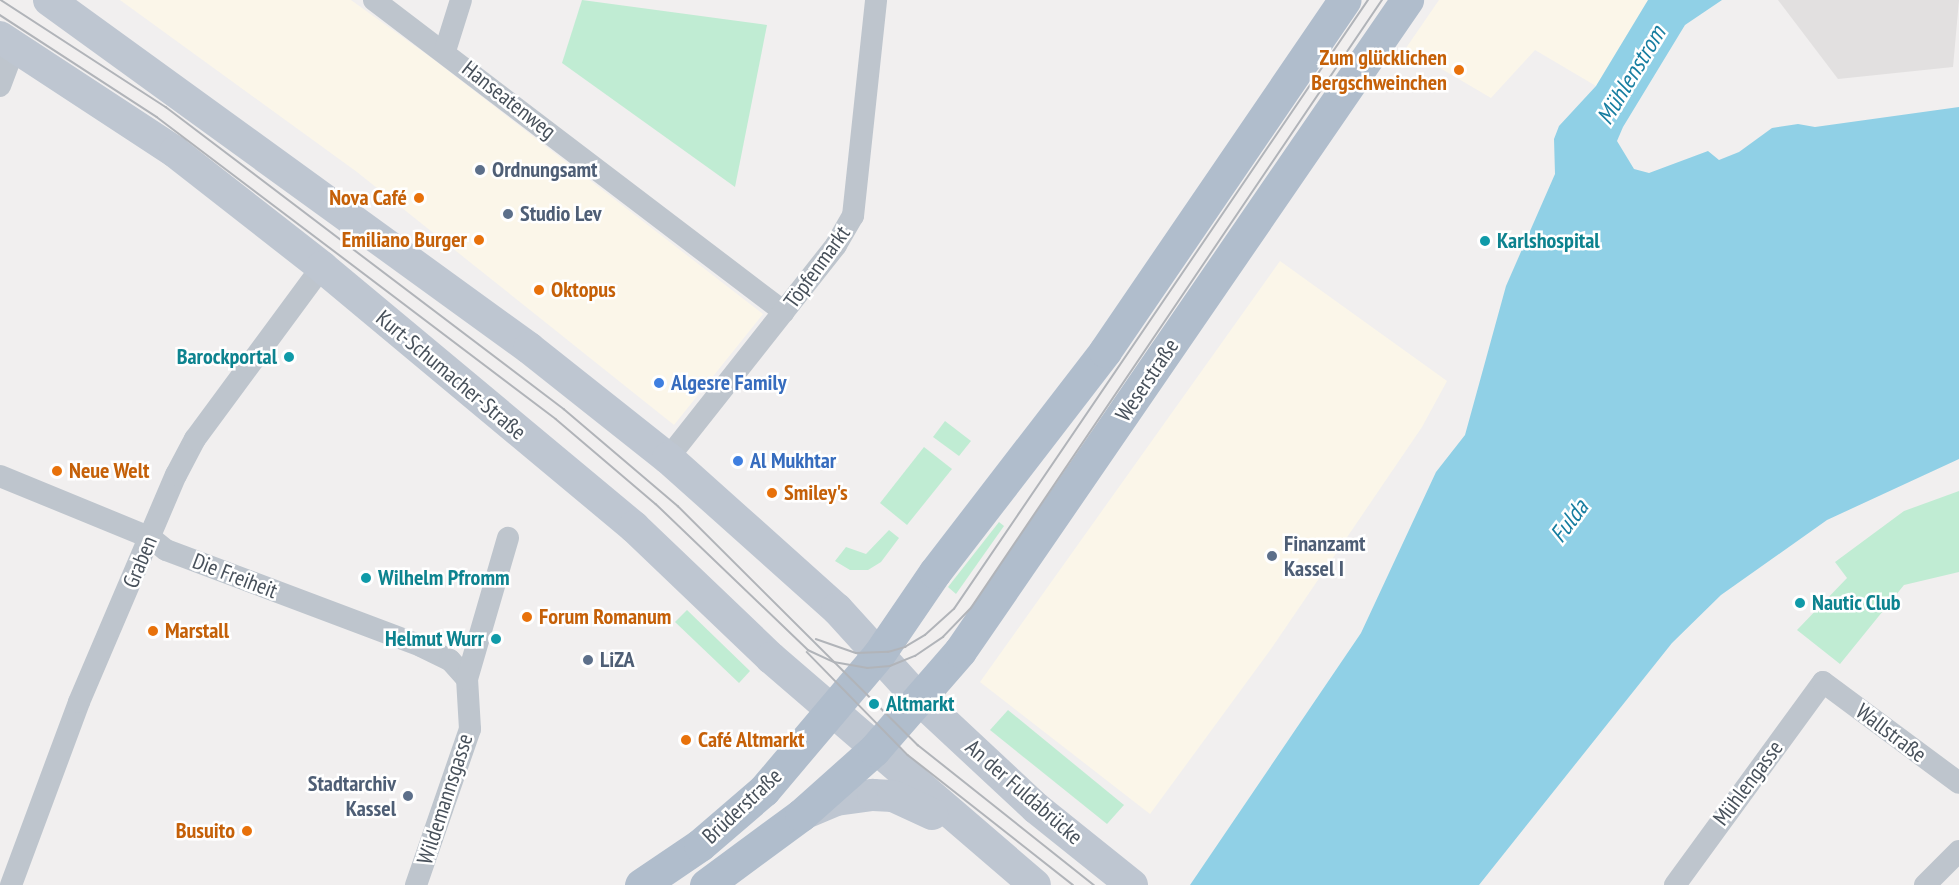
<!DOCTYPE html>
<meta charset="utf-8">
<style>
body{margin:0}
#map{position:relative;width:1959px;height:885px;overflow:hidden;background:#f1efef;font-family:"PT Sans Narrow",sans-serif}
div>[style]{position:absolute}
.commercial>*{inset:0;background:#fbf6e9}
.education>*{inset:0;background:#e2e0e0}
.green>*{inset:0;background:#c0ecd3}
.water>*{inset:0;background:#90d0e6}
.minor>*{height:22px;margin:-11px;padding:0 11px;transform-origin:11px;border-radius:11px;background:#bec5cd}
.secondary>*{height:32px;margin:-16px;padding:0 16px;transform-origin:16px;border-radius:16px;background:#bec6d1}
.primary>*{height:33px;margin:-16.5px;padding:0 16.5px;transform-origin:16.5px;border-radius:16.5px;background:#b0bdcc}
.tram>*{height:1.5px;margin:-0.75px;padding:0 0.75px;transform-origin:0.75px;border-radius:0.75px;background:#b1b4b9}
.dots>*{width:16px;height:16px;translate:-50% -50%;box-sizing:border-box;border:3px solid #fff;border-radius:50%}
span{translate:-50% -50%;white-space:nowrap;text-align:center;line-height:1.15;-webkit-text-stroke:5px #fff;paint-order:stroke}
.food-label{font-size:22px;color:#c56008;font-weight:700}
.right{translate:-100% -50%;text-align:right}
.left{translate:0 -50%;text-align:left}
.street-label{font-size:22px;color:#48515b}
.service-label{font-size:22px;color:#4e5e75;font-weight:700}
.culture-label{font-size:22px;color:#0d838f;font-weight:700}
.shop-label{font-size:22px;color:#366cbe;font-weight:700}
.water-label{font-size:24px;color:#167da0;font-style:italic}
</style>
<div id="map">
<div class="commercial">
<i style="clip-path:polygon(120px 0,351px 0,433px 59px,763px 314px,674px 425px,357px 172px)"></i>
<i style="clip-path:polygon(1439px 0,1648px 0,1596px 86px,1535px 50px,1491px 98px,1406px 48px)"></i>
<i style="clip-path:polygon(1280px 261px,1447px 381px,1422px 427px,1271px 649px,1150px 814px,980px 682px)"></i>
</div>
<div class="education">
<i style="clip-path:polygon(1778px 0,1959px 0,1953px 67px,1838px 79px)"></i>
</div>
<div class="green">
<i style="clip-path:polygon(582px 0,767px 25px,735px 187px,562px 63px)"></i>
<i style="clip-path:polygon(945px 421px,971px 441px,959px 456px,933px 437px)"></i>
<i style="clip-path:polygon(924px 447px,952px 469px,907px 525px,880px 503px)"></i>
<i style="clip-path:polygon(1959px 491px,1959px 572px,1904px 585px,1840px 664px,1797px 630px,1847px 578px,1835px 562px,1904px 511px)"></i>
<i style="clip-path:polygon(999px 522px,1004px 526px,956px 594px,948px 587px)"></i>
<i style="clip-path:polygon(889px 530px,899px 538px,881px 562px,868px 570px,850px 570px,835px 561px,846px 547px,866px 554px)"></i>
<i style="clip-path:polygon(687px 610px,750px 671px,739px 683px,675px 622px)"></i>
<i style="clip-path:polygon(1008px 710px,1124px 805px,1107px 824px,990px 730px)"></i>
</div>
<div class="water">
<i style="clip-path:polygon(1648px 0,1722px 0,1685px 25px,1623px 127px,1617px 141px,1634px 169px,1649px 173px,1708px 151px,1719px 160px,1739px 152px,1772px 128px,1798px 124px,1815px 127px,1959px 107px,1959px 459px,1827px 520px,1721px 595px,1672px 643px,1479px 885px,1190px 885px,1361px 633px,1436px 472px,1465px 435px,1506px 286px,1555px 174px,1554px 139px,1559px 126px,1596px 86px)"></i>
</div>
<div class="minor">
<i style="left:374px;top:0;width:515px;rotate:37.27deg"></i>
<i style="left:445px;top:51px;width:53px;rotate:-72.6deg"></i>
<i style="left:0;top:86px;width:43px;rotate:-69.4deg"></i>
<i style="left:668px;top:458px;width:271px;rotate:-51.7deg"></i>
<i style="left:836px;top:245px;width:34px;rotate:-60deg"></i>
<i style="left:853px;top:216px;width:217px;rotate:-83.9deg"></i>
<i style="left:0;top:476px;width:163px;rotate:22.3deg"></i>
<i style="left:151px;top:538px;width:19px;rotate:39deg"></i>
<i style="left:166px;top:550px;width:272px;rotate:20.6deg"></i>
<i style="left:421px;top:646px;width:32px;rotate:26deg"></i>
<i style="left:450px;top:660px;width:25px;rotate:48deg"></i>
<i style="left:11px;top:885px;width:195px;rotate:-69.6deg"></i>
<i style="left:79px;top:702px;width:247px;rotate:-66.9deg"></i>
<i style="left:176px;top:475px;width:41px;rotate:-62.2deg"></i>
<i style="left:195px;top:439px;width:214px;rotate:-53.6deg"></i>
<i style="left:416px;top:885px;width:165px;rotate:-70.9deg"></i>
<i style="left:470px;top:729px;width:50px;rotate:-93.4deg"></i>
<i style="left:467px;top:679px;width:147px;rotate:-73.8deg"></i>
<i style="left:1675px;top:885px;width:251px;rotate:-53.9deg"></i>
<i style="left:1823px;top:682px;width:169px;rotate:36.6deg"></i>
<i style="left:1925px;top:885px;width:48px;rotate:-45deg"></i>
</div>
<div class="secondary">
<i style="left:49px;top:0;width:593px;rotate:35.94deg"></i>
<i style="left:529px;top:348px;width:177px;rotate:38.4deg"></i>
<i style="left:668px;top:458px;width:227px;rotate:41.8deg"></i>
<i style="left:837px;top:609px;width:119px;rotate:47.7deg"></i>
<i style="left:917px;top:697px;width:163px;rotate:43deg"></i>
<i style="left:1036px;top:808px;width:123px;rotate:38.7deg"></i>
<i style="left:0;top:37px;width:209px;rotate:33.3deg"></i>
<i style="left:175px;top:152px;width:187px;rotate:38deg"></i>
<i style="left:322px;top:267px;width:406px;rotate:39.8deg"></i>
<i style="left:634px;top:527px;width:190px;rotate:43.7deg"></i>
<i style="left:771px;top:658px;width:348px;rotate:40.7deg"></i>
<i style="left:803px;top:814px;width:36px;rotate:-23deg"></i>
<i style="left:836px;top:800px;width:37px;rotate:-8deg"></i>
<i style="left:873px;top:795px;width:20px;rotate:3deg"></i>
<i style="left:893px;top:796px;width:43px;rotate:24.8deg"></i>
</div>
<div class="primary">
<i style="left:641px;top:885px;width:71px;rotate:-34.1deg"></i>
<i style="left:700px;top:845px;width:84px;rotate:-40.7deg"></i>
<i style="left:764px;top:790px;width:178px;rotate:-49.8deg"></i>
<i style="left:879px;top:654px;width:99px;rotate:-55.7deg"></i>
<i style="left:935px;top:572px;width:279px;rotate:-52.4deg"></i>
<i style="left:1105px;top:351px;width:425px;rotate:-55.7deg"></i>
<i style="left:706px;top:885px;width:118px;rotate:-36.4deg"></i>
<i style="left:801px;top:815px;width:98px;rotate:-41.7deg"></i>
<i style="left:874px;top:750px;width:131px;rotate:-49deg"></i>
<i style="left:960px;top:651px;width:790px;rotate:-55.53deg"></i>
</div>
<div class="tram">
<i style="left:1px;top:0;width:197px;rotate:33deg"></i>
<i style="left:166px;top:107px;width:500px;rotate:37.2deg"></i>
<i style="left:564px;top:409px;width:150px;rotate:40.4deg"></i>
<i style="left:678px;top:506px;width:339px;rotate:44.9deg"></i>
<i style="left:918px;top:745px;width:225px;rotate:38.5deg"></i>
<i style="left:0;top:15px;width:187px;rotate:33deg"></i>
<i style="left:157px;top:117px;width:500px;rotate:37.12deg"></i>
<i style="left:556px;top:419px;width:131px;rotate:40.4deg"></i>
<i style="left:656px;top:504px;width:211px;rotate:43.8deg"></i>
<i style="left:808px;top:650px;width:29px;rotate:25deg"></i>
<i style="left:834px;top:662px;width:34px;rotate:10deg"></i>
<i style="left:867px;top:668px;width:23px;rotate:-5deg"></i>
<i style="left:890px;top:666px;width:27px;rotate:-22deg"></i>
<i style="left:915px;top:656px;width:34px;rotate:-34deg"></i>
<i style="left:943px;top:637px;width:40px;rotate:-46deg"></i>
<i style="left:971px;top:608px;width:734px;rotate:-55.94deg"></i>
<i style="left:816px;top:639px;width:42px;rotate:19.3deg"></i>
<i style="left:856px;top:653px;width:32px;rotate:-2deg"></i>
<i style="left:888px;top:652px;width:18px;rotate:-16deg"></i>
<i style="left:905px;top:647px;width:23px;rotate:-31deg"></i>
<i style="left:925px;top:635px;width:39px;rotate:-42deg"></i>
<i style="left:954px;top:609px;width:736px;rotate:-55.79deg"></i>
<i style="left:807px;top:652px;width:144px;rotate:45.6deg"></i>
<i style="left:908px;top:755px;width:210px;rotate:38.2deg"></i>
</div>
<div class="dots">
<i style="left:1459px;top:70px;background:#e8710a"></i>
<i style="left:480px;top:170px;background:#5c6f8a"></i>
<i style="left:419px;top:198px;background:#e8710a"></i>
<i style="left:508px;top:214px;background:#5c6f8a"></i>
<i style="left:479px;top:240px;background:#e8710a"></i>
<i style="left:1485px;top:241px;background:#0f9aa8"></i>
<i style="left:539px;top:290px;background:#e8710a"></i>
<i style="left:289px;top:357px;background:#0f9aa8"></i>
<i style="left:659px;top:383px;background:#3f7fe0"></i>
<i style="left:738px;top:461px;background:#3f7fe0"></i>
<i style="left:57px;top:471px;background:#e8710a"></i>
<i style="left:772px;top:493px;background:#e8710a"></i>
<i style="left:1272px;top:556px;background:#5c6f8a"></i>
<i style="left:366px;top:578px;background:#0f9aa8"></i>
<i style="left:1800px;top:603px;background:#0f9aa8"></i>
<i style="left:527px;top:617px;background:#e8710a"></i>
<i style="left:153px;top:631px;background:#e8710a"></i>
<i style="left:496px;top:639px;background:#0f9aa8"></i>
<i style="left:588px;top:660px;background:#5c6f8a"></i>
<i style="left:874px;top:704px;background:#0f9aa8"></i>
<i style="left:686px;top:740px;background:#e8710a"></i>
<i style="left:408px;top:796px;background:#5c6f8a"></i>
<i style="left:247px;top:831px;background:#e8710a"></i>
</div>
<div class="food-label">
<span class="right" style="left:1447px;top:70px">Zum glücklichen<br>Bergschweinchen</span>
<span class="right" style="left:407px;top:198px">Nova Café</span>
<span class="right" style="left:467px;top:240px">Emiliano Burger</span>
<span class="left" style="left:551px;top:290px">Oktopus</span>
<span class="left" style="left:69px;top:471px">Neue Welt</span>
<span class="left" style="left:784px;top:493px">Smiley's</span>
<span class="left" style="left:539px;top:617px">Forum Romanum</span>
<span class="left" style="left:165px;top:631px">Marstall</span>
<span class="left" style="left:698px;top:740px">Café Altmarkt</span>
<span class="right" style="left:235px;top:831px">Busuito</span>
</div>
<div class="street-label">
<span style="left:509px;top:100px;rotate:38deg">Hanseatenweg</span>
<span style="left:817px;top:267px;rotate:-54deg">Töpfenmarkt</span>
<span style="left:451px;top:375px;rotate:40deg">Kurt-Schumacher-Straße</span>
<span style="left:1147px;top:380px;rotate:-56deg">Weserstraße</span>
<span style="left:140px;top:562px;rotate:-67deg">Graben</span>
<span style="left:235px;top:576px;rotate:21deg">Die Freiheit</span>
<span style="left:1891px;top:733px;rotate:37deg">Wallstraße</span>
<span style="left:1748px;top:783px;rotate:-53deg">Mühlengasse</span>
<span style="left:1024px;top:792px;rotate:41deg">An der Fuldabrücke</span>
<span style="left:445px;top:799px;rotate:-72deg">Wildemannsgasse</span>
<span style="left:742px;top:806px;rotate:-43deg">Brüderstraße</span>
</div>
<div class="service-label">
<span class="left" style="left:492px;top:170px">Ordnungsamt</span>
<span class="left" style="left:520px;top:214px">Studio Lev</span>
<span class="left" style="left:1284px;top:556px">Finanzamt<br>Kassel I</span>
<span class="left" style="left:600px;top:660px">LiZA</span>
<span class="right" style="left:396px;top:796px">Stadtarchiv<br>Kassel</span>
</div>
<div class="culture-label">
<span class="left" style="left:1497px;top:241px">Karlshospital</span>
<span class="right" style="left:277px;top:357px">Barockportal</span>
<span class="left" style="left:378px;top:578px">Wilhelm Pfromm</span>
<span class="left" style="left:1812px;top:603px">Nautic Club</span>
<span class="right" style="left:484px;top:639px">Helmut Wurr</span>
<span class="left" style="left:886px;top:704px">Altmarkt</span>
</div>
<div class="shop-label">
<span class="left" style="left:671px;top:383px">Algesre Family</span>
<span class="left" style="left:750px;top:461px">Al Mukhtar</span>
</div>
<div class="water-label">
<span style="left:1631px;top:75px;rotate:-59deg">Mühlenstrom</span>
<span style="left:1569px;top:521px;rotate:-53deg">Fulda</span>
</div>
</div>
